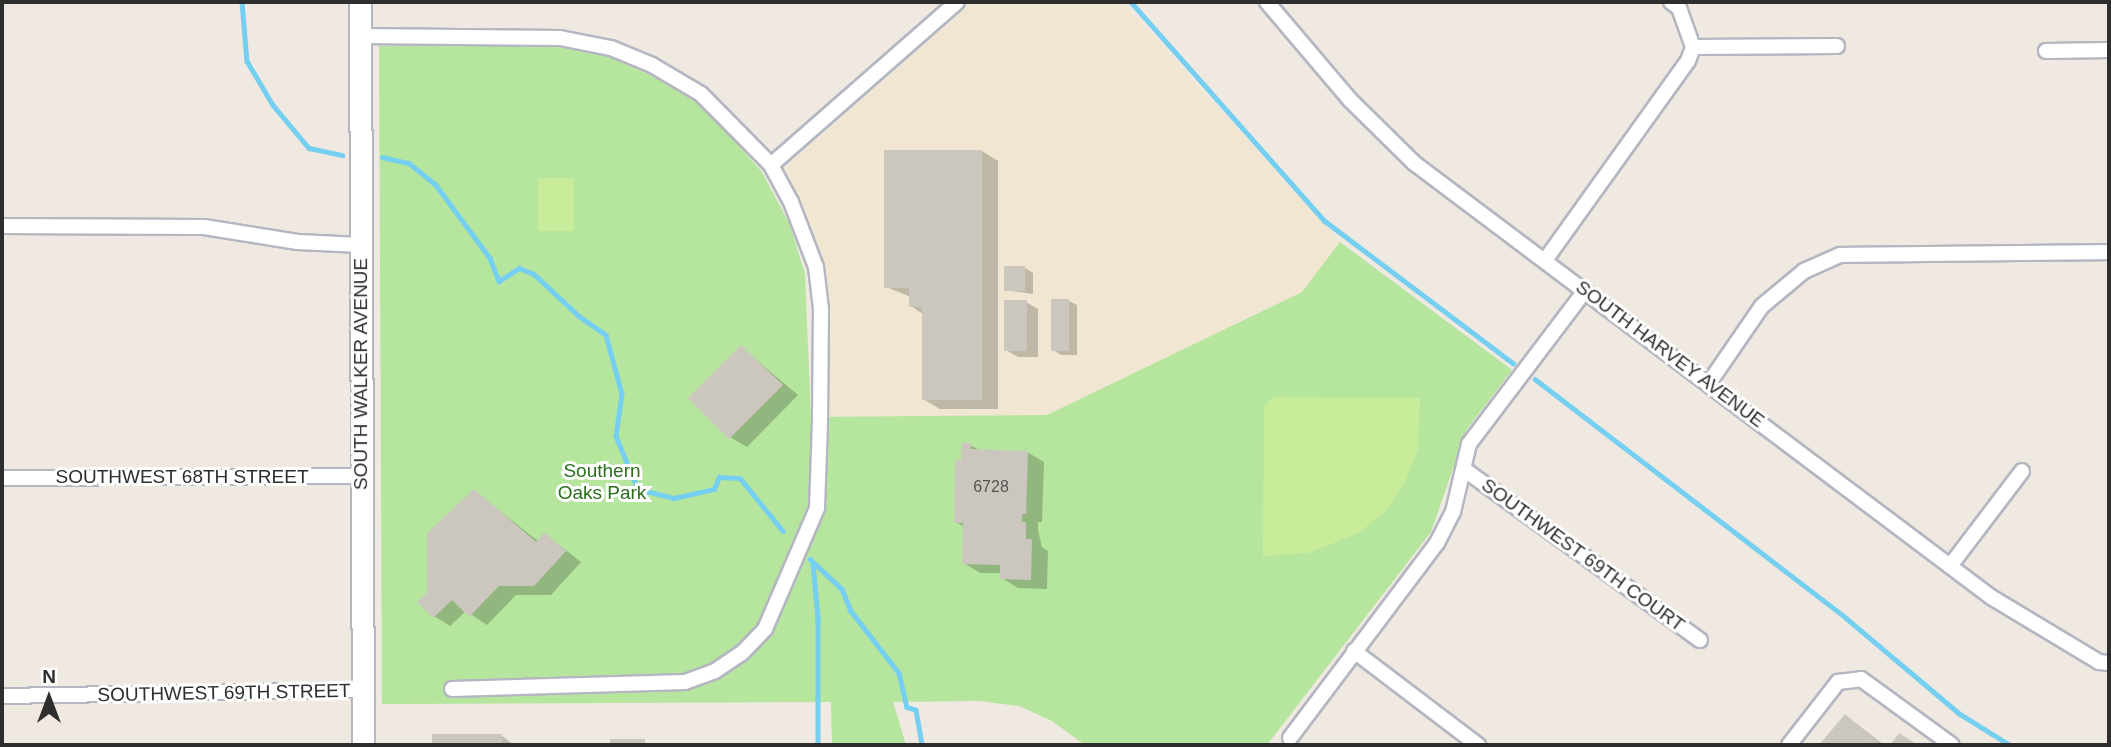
<!DOCTYPE html>
<style>
body{margin:0}
#map{position:relative;width:2111px;height:747px;overflow:hidden;background:#efe9e1;font-family:Helvetica,sans-serif}
div>[style]{position:absolute}
.education>*{inset:0;background:#f0e6d1}
.green>*{inset:0;background:#b6e59e}
.pitch>*{inset:0;background:#c9ec9a}
.shadow>*{inset:0;background:#0003}
.stream>*{height:4.5px;margin:-2.25px;padding:0 2.25px;transform-origin:2.25px;border-radius:2.25px;background:#75cff0}
.building>*{inset:0;background:#cbc7bf}
.roads{filter:drop-shadow(2px 0 #b4b7c1) drop-shadow(-2px 0 #b4b7c1) drop-shadow(0 2px #b4b7c1) drop-shadow(0 -2px #b4b7c1)}
.street>*{height:14px;margin:-7px;padding:0 7px;transform-origin:7px;border-radius:7px;background:#fff}
.secondary>*{height:21px;margin:-10.5px;padding:0 10.5px;transform-origin:10.5px;border-radius:10.5px;background:#fff}
span{translate:-50% -50%;white-space:nowrap;text-align:center;line-height:1.15;-webkit-text-stroke:6px #fff;paint-order:stroke}
.number-label{font-size:16px;color:#555452}
.number-label span{-webkit-text-stroke-width:0}
.street-label{font-size:19px;color:#2e2e2e}
.park-label{font-size:19px;color:#2c6e1b}
.frame{position:absolute;inset:0;border:4px solid #2e2e2e;pointer-events:none}
.north{position:absolute;left:14px;top:663px;width:70px;height:70px;-webkit-text-stroke:5px #fff;paint-order:stroke;rotate:0deg;font-size:19px;font-weight:700;line-height:28px;text-align:center;color:#2e2e2e}
.north::after{content:'';display:block;margin:auto;width:24px;height:32px;background:#2e2e2e;clip-path:polygon(50% 0,100% 100%,50% 72%,0 100%)}
</style>
<div id="map">
<div class="education">
<i style="clip-path:polygon(973px 2px,1122px 2px,1340px 242px,1302px 292px,1047px 416px,829px 417px,827px 290px,814px 232px,787px 180px,789px 164px)"></i>
</div>
<div class="green">
<i style="clip-path:polygon(544px 45px,601px 54px,662px 80px,705px 108px,762px 172px,790px 225px,805px 274px,811px 417px,1047px 415px,1302px 292px,1340px 242px,1512px 370px,1467px 429px,1431px 532px,1267px 745px,1085px 745px,1052px 721px,1019px 706px,979px 701px,893px 702px,906px 745px,832px 745px,831px 702px,382px 704px,379px 46px)"></i>
</div>
<div class="pitch">
<i style="clip-path:polygon(538px 178px,574px 178px,574px 231px,538px 231px)"></i>
<i style="clip-path:polygon(1273px 397px,1420px 398px,1418px 449px,1404px 485px,1385px 511px,1359px 533px,1309px 553px,1263px 556px,1264px 407px)"></i>
</div>
<div class="shadow">
<i style="clip-path:polygon(982px 151px,998px 161px,998px 409px,940px 409px,923px 399px,923px 314px,911px 306px,911px 297px,886px 287px)"></i>
<i style="clip-path:polygon(1025px 268px,1033px 273px,1033px 294px,1005px 290px)"></i>
<i style="clip-path:polygon(1069px 301px,1077px 305px,1077px 355px,1061px 355px,1053px 350px)"></i>
<i style="clip-path:polygon(1026px 302px,1038px 309px,1038px 357px,1018px 357px,1006px 350px)"></i>
<i style="clip-path:polygon(741px 347px,798px 395px,747px 447px,730px 437px)"></i>
<i style="clip-path:polygon(970px 445px,981px 451px,1027px 452px,1044px 462px,1042px 522px,1038px 522px,1038px 531px,1042px 547px,1048px 551px,1047px 589px,1018px 588px,1002px 578px,1002px 573px,980px 573px,964px 563px,965px 527px,955px 522px,963px 462px)"></i>
<i style="clip-path:polygon(474px 491px,538px 541px,545px 534px,581px 562px,551px 595px,516px 595px,487px 625px,466px 611px,450px 626px,434px 616px,429px 594px)"></i>
<i style="clip-path:polygon(1845px 717px,1857px 724px,1884px 745px,1821px 745px)"></i>
<i style="clip-path:polygon(434px 736px,502px 736px,514px 745px,434px 745px)"></i>
</div>
<div class="stream">
<i style="left:242px;top:2px;width:59px;rotate:85.2deg"></i>
<i style="left:247px;top:61px;width:51px;rotate:59.4deg"></i>
<i style="left:273px;top:105px;width:56px;rotate:50.1deg"></i>
<i style="left:309px;top:148px;width:34px;rotate:12deg"></i>
<i style="left:1131px;top:2px;width:293px;rotate:48.5deg"></i>
<i style="left:1325px;top:221px;width:236px;rotate:37.1deg"></i>
<i style="left:382px;top:157px;width:28px;rotate:13deg"></i>
<i style="left:409px;top:163px;width:35px;rotate:39deg"></i>
<i style="left:436px;top:185px;width:91px;rotate:53.5deg"></i>
<i style="left:490px;top:258px;width:25px;rotate:69deg"></i>
<i style="left:499px;top:281px;width:24px;rotate:-33deg"></i>
<i style="left:519px;top:268px;width:16px;rotate:22deg"></i>
<i style="left:534px;top:274px;width:62px;rotate:43deg"></i>
<i style="left:579px;top:316px;width:33px;rotate:35deg"></i>
<i style="left:606px;top:335px;width:61px;rotate:74.8deg"></i>
<i style="left:622px;top:394px;width:42px;rotate:98.1deg"></i>
<i style="left:616px;top:436px;width:57px;rotate:67.5deg"></i>
<i style="left:638px;top:489px;width:37px;rotate:14deg"></i>
<i style="left:674px;top:498px;width:41px;rotate:-12.7deg"></i>
<i style="left:714px;top:489px;width:13px;rotate:-67deg"></i>
<i style="left:719px;top:477px;width:21px;rotate:3deg"></i>
<i style="left:740px;top:478px;width:68px;rotate:50.9deg"></i>
<i style="left:1535px;top:379px;width:392px;rotate:37.5deg"></i>
<i style="left:1846px;top:618px;width:149px;rotate:40.1deg"></i>
<i style="left:1960px;top:714px;width:59px;rotate:31.8deg"></i>
<i style="left:810px;top:559px;width:44px;rotate:43.2deg"></i>
<i style="left:842px;top:589px;width:24px;rotate:68deg"></i>
<i style="left:851px;top:611px;width:78px;rotate:52.3deg"></i>
<i style="left:899px;top:673px;width:35px;rotate:77deg"></i>
<i style="left:907px;top:707px;width:9px;rotate:18deg"></i>
<i style="left:916px;top:710px;width:36px;rotate:80deg"></i>
<i style="left:813px;top:564px;width:54px;rotate:84.7deg"></i>
<i style="left:818px;top:618px;width:127px;rotate:90deg"></i>
</div>
<div class="building">
<i style="clip-path:polygon(884px 150px,982px 150px,982px 400px,922px 400px,922px 307px,909px 307px,909px 288px,884px 288px)"></i>
<i style="clip-path:polygon(1004px 266px,1025px 266px,1025px 291px,1004px 291px)"></i>
<i style="clip-path:polygon(1051px 299px,1069px 299px,1069px 351px,1051px 351px)"></i>
<i style="clip-path:polygon(1004px 300px,1027px 300px,1027px 351px,1004px 351px)"></i>
<i style="clip-path:polygon(741px 345px,783px 385px,729px 439px,688px 398px)"></i>
<i style="clip-path:polygon(962px 443px,971px 443px,971px 449px,1028px 451px,1026px 514px,1022px 514px,1022px 522px,1026px 522px,1026px 539px,1032px 539px,1031px 580px,1000px 579px,1000px 565px,962px 564px,963px 523px,954px 523px,955px 460px,961px 460px)"></i>
<i style="clip-path:polygon(474px 489px,536px 542px,544px 532px,566px 551px,534px 586px,499px 586px,469px 617px,452px 600px,433px 618px,417px 602px,427px 593px,427px 533px)"></i>
<i style="clip-path:polygon(1845px 714px,1878px 742px,1875px 745px,1819px 745px)"></i>
<i style="clip-path:polygon(1899px 733px,1918px 745px,1890px 745px)"></i>
<i style="clip-path:polygon(432px 734px,502px 734px,502px 745px,432px 745px)"></i>
<i style="clip-path:polygon(610px 739px,645px 739px,645px 745px,610px 745px)"></i>
</div>
<div class="roads">
<div class="street">
<i style="left:1267px;top:2px;width:128px;rotate:49.7deg"></i>
<i style="left:1350px;top:100px;width:90px;rotate:44.5deg"></i>
<i style="left:1414px;top:163px;width:722px;rotate:36.95deg"></i>
<i style="left:1991px;top:597px;width:126px;rotate:31deg"></i>
<i style="left:2099px;top:662px;width:10px;rotate:6deg"></i>
<i style="left:360px;top:36px;width:200px;rotate:0.6deg"></i>
<i style="left:560px;top:38px;width:52px;rotate:11.1deg"></i>
<i style="left:611px;top:48px;width:44px;rotate:22.5deg"></i>
<i style="left:652px;top:65px;width:57px;rotate:30.6deg"></i>
<i style="left:701px;top:94px;width:100px;rotate:45.4deg"></i>
<i style="left:771px;top:165px;width:247px;rotate:-41.2deg"></i>
<i style="left:1693px;top:47px;width:144px;rotate:-0.4deg"></i>
<i style="left:2046px;top:51px;width:63px;rotate:-0.9deg"></i>
<i style="left:2px;top:226px;width:202px;rotate:0.3deg"></i>
<i style="left:204px;top:227px;width:95px;rotate:9.1deg"></i>
<i style="left:298px;top:242px;width:63px;rotate:2.7deg"></i>
<i style="left:1546px;top:259px;width:244px;rotate:-54.4deg"></i>
<i style="left:1688px;top:61px;width:15px;rotate:-70deg"></i>
<i style="left:1693px;top:47px;width:41px;rotate:-109.7deg"></i>
<i style="left:1679px;top:8px;width:10px;rotate:-143deg"></i>
<i style="left:1709px;top:383px;width:93px;rotate:-55.5deg"></i>
<i style="left:1762px;top:306px;width:55px;rotate:-39.8deg"></i>
<i style="left:1804px;top:271px;width:39px;rotate:-24deg"></i>
<i style="left:1840px;top:255px;width:269px;rotate:-0.6deg"></i>
<i style="left:1465px;top:470px;width:290px;rotate:35.9deg"></i>
<i style="left:2px;top:478px;width:360px;rotate:-0.3deg"></i>
<i style="left:1950px;top:566px;width:119px;rotate:-52.8deg"></i>
<i style="left:1354px;top:651px;width:156px;rotate:37.2deg"></i>
<i style="left:452px;top:689px;width:233px;rotate:-1.7deg"></i>
<i style="left:685px;top:682px;width:32px;rotate:-20deg"></i>
<i style="left:715px;top:671px;width:32px;rotate:-34deg"></i>
<i style="left:742px;top:653px;width:33px;rotate:-46deg"></i>
<i style="left:765px;top:629px;width:132px;rotate:-66.7deg"></i>
<i style="left:817px;top:508px;width:87px;rotate:-88deg"></i>
<i style="left:820px;top:421px;width:112px;rotate:-89.5deg"></i>
<i style="left:821px;top:309px;width:42px;rotate:-96.8deg"></i>
<i style="left:816px;top:267px;width:70px;rotate:-111deg"></i>
<i style="left:791px;top:202px;width:42px;rotate:-118.4deg"></i>
<i style="left:2px;top:696px;width:361px;rotate:-1deg"></i>
<i style="left:1290px;top:738px;width:244px;rotate:-53deg"></i>
<i style="left:1437px;top:543px;width:35px;rotate:-63deg"></i>
<i style="left:1453px;top:512px;width:70px;rotate:-76.8deg"></i>
<i style="left:1469px;top:444px;width:191px;rotate:-52.9deg"></i>
<i style="left:1789px;top:745px;width:80px;rotate:-52.1deg"></i>
<i style="left:1838px;top:682px;width:23px;rotate:-7deg"></i>
<i style="left:1861px;top:679px;width:112px;rotate:36deg"></i>
</div>
<div class="secondary">
<i style="left:360px;top:2px;width:743px;rotate:89.77deg"></i>
</div>
</div>
<div class="number-label">
<span style="left:991px;top:487px">6728</span>
</div>
<div class="street-label">
<span style="left:1670px;top:354px;rotate:37deg">SOUTH HARVEY AVENUE</span>
<span style="left:361px;top:374px;rotate:-90deg">SOUTH WALKER AVENUE</span>
<span style="left:182px;top:477px">SOUTHWEST 68TH STREET</span>
<span style="left:1583px;top:555px;rotate:36deg">SOUTHWEST 69TH COURT</span>
<span style="left:224px;top:693px;rotate:-1deg">SOUTHWEST 69TH STREET</span>
</div>
<div class="park-label">
<span style="left:602px;top:482px">Southern<br>Oaks Park</span>
</div>
<div class="frame"></div>
<div class="north">N</div>
</div>
